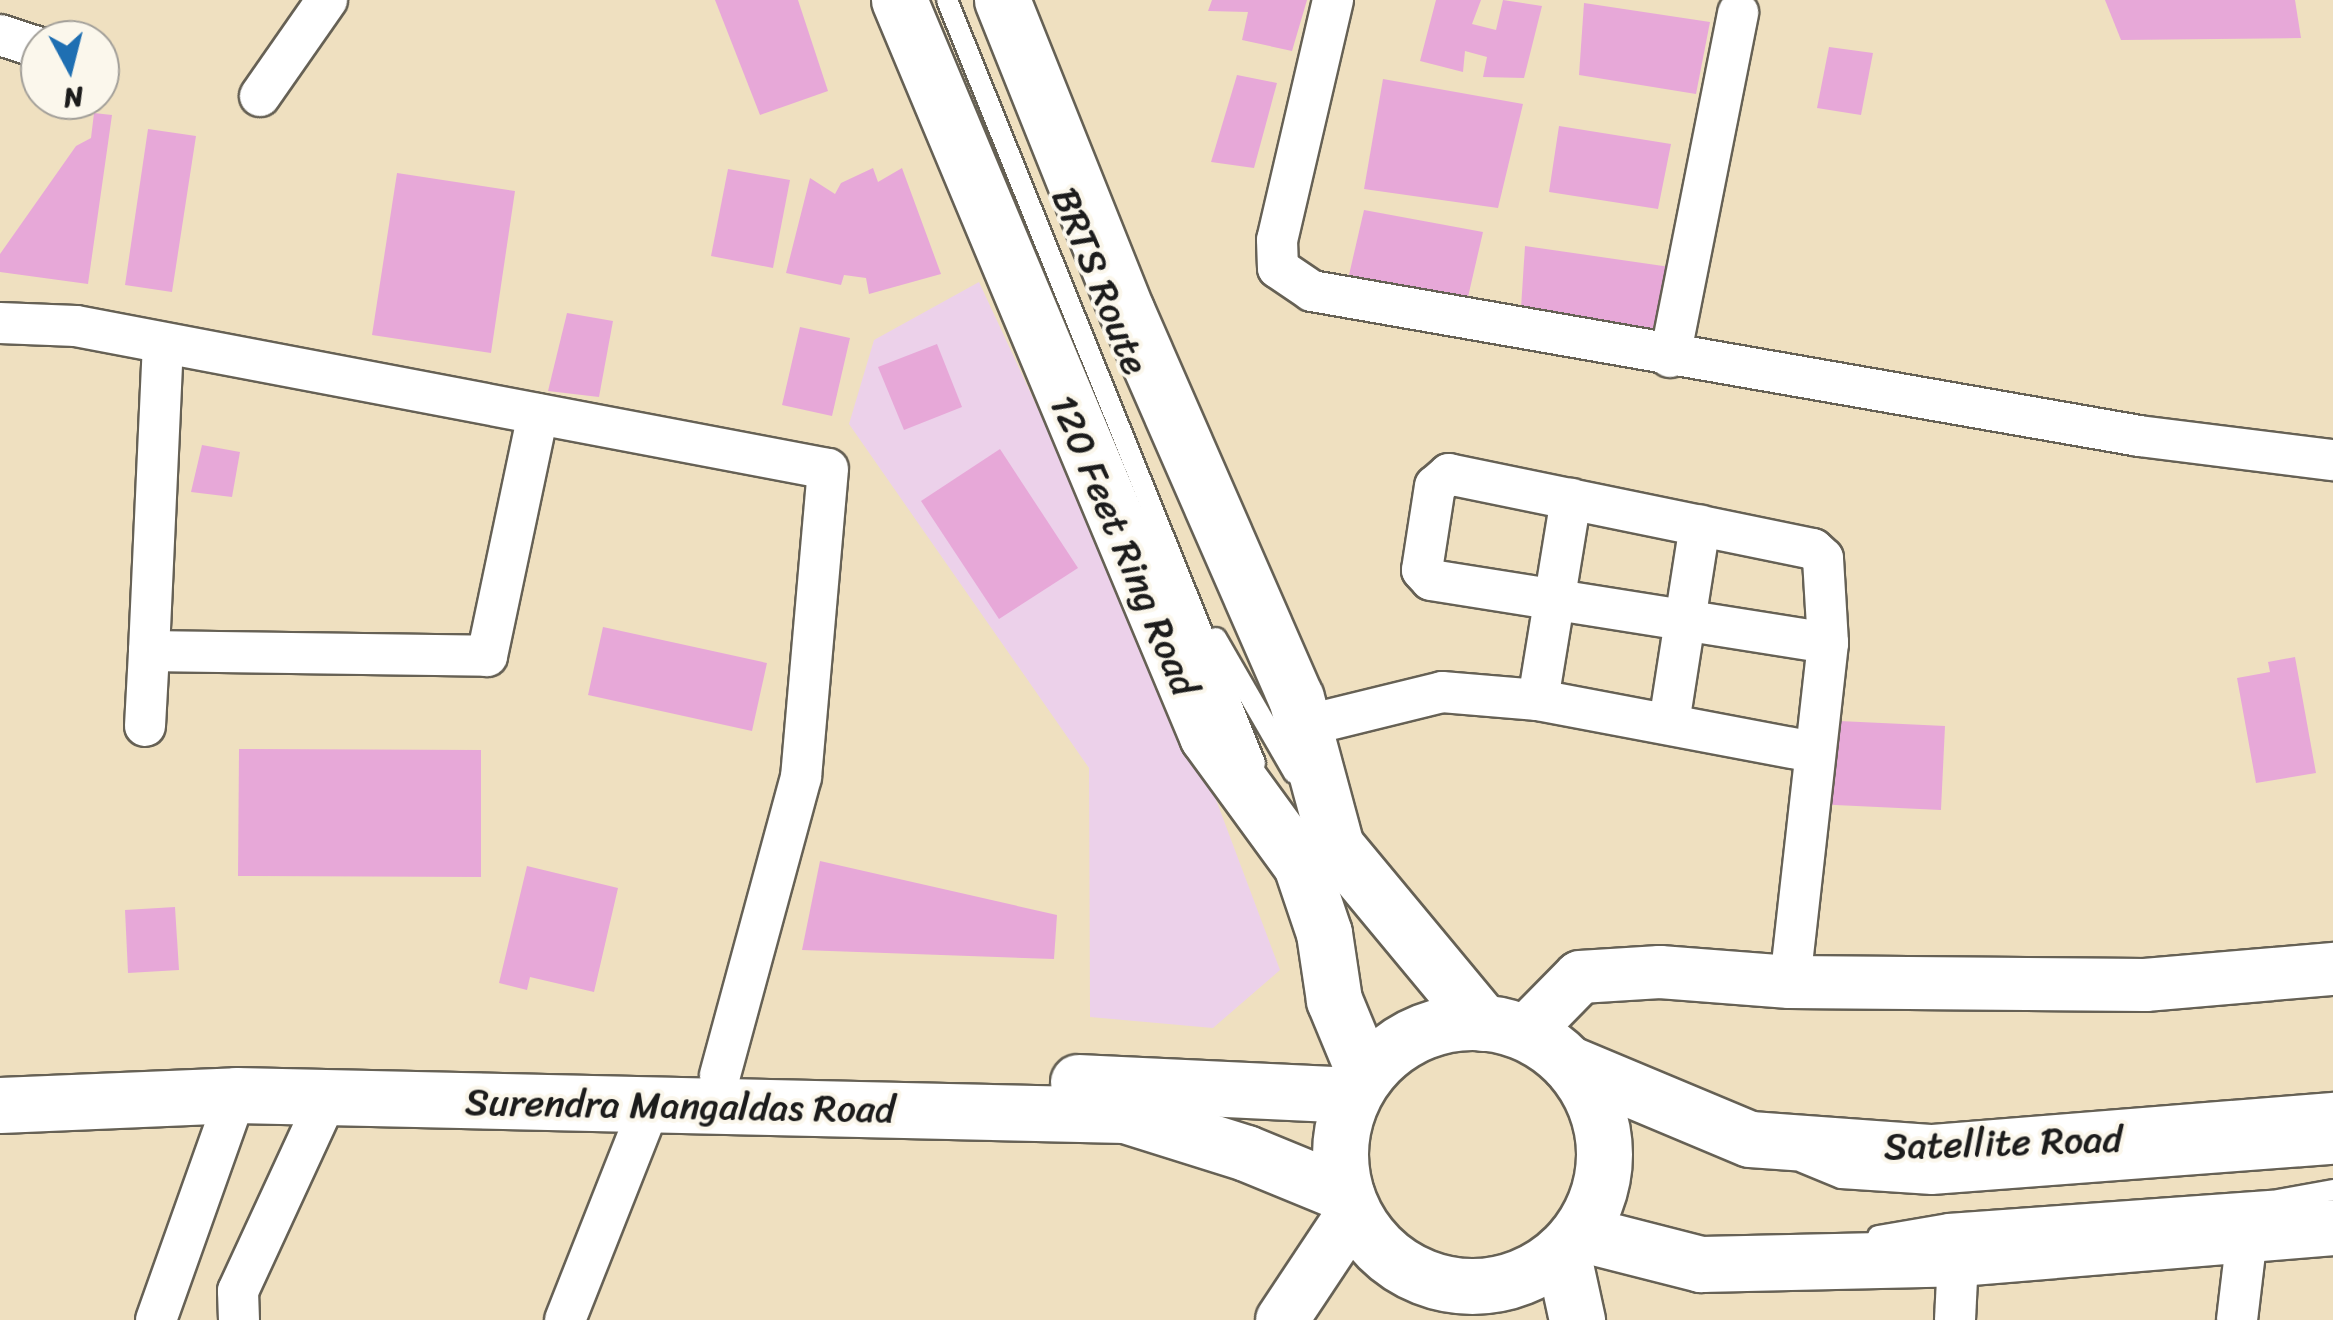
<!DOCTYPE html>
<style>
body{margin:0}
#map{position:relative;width:2333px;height:1320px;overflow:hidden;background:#efe0c0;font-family:Sriracha,sans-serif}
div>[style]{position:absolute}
.built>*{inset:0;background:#ecd1ea}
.building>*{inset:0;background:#e7a8d8}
.roads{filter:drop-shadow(2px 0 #666155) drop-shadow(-2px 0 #666155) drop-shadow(0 2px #666155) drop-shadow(0 -2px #666155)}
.service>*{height:20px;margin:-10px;padding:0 10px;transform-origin:10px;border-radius:10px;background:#fff}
.minor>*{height:40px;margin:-20px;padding:0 20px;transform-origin:20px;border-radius:20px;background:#fff}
.tertiary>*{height:52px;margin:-26px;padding:0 26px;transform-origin:26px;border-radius:26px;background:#fff}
.secondary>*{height:55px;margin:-27.5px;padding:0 27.5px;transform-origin:27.5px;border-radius:27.5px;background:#fff}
.primary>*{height:55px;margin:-27.5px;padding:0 27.5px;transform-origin:27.5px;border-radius:27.5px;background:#fff}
.primary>.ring{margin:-27.5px;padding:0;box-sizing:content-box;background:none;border:55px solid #fff;border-radius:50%}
span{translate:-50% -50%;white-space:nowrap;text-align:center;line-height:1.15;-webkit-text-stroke:8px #fbf7ec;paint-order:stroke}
.street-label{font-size:38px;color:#1c1c1c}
.north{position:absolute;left:20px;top:20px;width:100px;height:100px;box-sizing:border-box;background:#fbf7ec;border:2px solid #a29f99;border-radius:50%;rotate:173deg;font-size:28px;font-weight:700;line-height:40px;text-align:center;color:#1c1c1c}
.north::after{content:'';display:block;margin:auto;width:35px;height:45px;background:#1f6fb2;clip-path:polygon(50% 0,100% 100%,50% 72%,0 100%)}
</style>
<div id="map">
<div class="built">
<i style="clip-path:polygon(979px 282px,1200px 757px,1280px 970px,1213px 1028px,1090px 1017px,1089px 768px,849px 424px,874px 340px)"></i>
</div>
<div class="building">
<i style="clip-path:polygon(715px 0,798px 0,828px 91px,760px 115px)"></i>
<i style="clip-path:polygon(1212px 0,1307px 0,1292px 51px,1242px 40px,1248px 12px,1208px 11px)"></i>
<i style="clip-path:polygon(1436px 0,1481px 0,1472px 24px,1496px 30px,1503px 0,1542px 6px,1524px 78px,1483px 77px,1487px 57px,1465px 51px,1463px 72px,1420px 61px)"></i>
<i style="clip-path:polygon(2105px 0,2295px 0,2301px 38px,2121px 40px)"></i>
<i style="clip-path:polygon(1584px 3px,1710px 22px,1696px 94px,1579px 75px)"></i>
<i style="clip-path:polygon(1829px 47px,1873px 53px,1861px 115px,1817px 108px)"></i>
<i style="clip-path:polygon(1237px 75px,1277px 83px,1254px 168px,1211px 162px)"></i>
<i style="clip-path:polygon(1383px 79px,1523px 104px,1498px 208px,1364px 189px)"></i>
<i style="clip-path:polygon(94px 113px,112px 115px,88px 284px,0 272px,0 254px,76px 146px,91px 138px)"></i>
<i style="clip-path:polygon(1559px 126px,1671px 144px,1658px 209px,1549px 192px)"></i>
<i style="clip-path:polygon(148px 129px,196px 136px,172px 292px,125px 285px)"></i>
<i style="clip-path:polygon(873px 168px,878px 182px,902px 168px,941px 274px,869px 294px,866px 278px,844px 275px,841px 285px,786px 273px,810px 178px,835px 194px,841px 183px)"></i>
<i style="clip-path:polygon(728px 169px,790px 180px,773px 268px,711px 256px)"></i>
<i style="clip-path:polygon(397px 173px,515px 191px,491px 353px,372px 335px)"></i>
<i style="clip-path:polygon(1364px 210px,1483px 232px,1468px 297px,1349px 275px)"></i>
<i style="clip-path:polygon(1525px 246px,1670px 267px,1652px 331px,1521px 308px)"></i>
<i style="clip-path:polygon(567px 313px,613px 321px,599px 397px,548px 391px)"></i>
<i style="clip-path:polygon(800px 327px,850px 338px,832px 416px,782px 405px)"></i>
<i style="clip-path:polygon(937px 344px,962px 407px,904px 430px,878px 367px)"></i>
<i style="clip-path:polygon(202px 445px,240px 452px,232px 497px,191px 492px)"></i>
<i style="clip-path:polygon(1000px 449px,1078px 568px,999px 619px,921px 501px)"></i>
<i style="clip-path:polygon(603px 627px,767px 663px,752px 731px,588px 695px)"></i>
<i style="clip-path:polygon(2295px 657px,2316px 773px,2256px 783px,2237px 678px,2270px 672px,2268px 662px)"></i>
<i style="clip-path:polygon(1818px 720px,1945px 726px,1941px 810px,1814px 804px)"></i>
<i style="clip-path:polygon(239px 749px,481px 750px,481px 877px,238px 876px)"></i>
<i style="clip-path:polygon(820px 861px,1057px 915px,1054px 959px,802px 950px)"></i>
<i style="clip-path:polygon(527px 866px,618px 888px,594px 992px,530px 977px,527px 990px,499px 983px)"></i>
<i style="clip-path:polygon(175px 907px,179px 970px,128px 973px,125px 910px)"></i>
</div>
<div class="roads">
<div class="service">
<i style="left:947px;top:0;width:823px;rotate:68.02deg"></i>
<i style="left:1216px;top:638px;width:156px;rotate:60deg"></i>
<i style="left:1802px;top:1162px;width:42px;rotate:22.3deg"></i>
<i style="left:1841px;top:1178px;width:91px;rotate:3.8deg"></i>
<i style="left:1932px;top:1184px;width:402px;rotate:-4.3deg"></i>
<i style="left:1878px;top:1236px;width:71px;rotate:-9.7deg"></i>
<i style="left:1948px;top:1224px;width:325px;rotate:-4.1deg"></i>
<i style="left:2272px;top:1201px;width:62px;rotate:-10.2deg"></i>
</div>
<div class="minor">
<i style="left:1333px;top:0;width:246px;rotate:103.1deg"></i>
<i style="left:1277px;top:240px;width:28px;rotate:88deg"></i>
<i style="left:1278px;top:268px;width:41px;rotate:34.1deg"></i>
<i style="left:1312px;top:291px;width:840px;rotate:9.94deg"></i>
<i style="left:2139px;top:436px;width:195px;rotate:7.1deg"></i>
<i style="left:0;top:35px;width:42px;rotate:18deg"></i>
<i style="left:260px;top:96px;width:117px;rotate:-55.1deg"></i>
<i style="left:0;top:323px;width:76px;rotate:2.3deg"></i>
<i style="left:76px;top:326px;width:765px;rotate:10.77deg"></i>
<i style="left:828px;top:469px;width:309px;rotate:95deg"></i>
<i style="left:801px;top:777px;width:309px;rotate:105.2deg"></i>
<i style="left:1670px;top:357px;width:351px;rotate:-78.8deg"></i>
<i style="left:149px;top:651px;width:308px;rotate:-87.4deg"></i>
<i style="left:1538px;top:700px;width:204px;rotate:-80.7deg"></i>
<i style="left:1669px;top:723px;width:200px;rotate:-81.1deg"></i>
<i style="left:145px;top:726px;width:75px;rotate:-86.9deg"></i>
<i style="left:149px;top:651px;width:338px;rotate:0.8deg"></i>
<i style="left:487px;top:656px;width:247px;rotate:-78.1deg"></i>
<i style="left:1304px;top:726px;width:142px;rotate:-13.8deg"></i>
<i style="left:1442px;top:692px;width:96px;rotate:4.8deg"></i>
<i style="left:1538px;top:700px;width:280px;rotate:10.7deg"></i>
<i style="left:1790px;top:982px;width:341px;rotate:-83.6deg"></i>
<i style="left:1828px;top:643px;width:85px;rotate:-93.4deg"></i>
<i style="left:1823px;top:558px;width:13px;rotate:-138deg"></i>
<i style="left:1813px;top:549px;width:372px;rotate:-168.4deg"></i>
<i style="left:1449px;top:474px;width:18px;rotate:139deg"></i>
<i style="left:1435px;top:486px;width:85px;rotate:98.8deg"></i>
<i style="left:1422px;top:570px;width:13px;rotate:48deg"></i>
<i style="left:1431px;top:580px;width:402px;rotate:9deg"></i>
<i style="left:156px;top:1320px;width:239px;rotate:-70.4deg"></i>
<i style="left:239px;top:1320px;width:29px;rotate:-92deg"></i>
<i style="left:238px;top:1291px;width:213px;rotate:-65.2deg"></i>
<i style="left:565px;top:1320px;width:231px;rotate:-68.4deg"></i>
<i style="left:1955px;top:1320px;width:62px;rotate:-87.2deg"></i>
<i style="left:2237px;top:1320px;width:85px;rotate:-83.2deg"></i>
</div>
<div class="tertiary">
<i style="left:1525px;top:1033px;width:78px;rotate:-45.5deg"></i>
<i style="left:1580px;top:977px;width:80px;rotate:-3.6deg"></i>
<i style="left:1660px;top:972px;width:130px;rotate:4.4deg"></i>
<i style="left:1790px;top:982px;width:355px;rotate:0.5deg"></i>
<i style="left:2145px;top:985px;width:189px;rotate:-4.9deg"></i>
<i style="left:1282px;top:1320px;width:128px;rotate:-56.4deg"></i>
</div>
<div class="secondary">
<i style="left:1568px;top:1063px;width:197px;rotate:22.7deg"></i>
<i style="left:1750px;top:1139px;width:183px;rotate:4.1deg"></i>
<i style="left:1933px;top:1152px;width:401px;rotate:-4.6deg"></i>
<i style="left:1078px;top:1082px;width:275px;rotate:2.7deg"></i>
<i style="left:0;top:1105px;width:236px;rotate:-2.4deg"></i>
<i style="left:236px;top:1095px;width:889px;rotate:1.29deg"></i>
<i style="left:1125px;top:1115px;width:127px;rotate:17.4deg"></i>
<i style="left:1246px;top:1153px;width:108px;rotate:22.3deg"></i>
<i style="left:1579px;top:1233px;width:126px;rotate:14.3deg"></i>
<i style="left:1701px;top:1264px;width:257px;rotate:-1.3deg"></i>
<i style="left:1958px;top:1258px;width:376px;rotate:-4.7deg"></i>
</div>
<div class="primary">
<i style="left:899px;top:0;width:798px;rotate:67.29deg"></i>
<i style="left:1207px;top:736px;width:160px;rotate:53.9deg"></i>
<i style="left:1301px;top:865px;width:72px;rotate:71.3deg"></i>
<i style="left:1324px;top:933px;width:68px;rotate:81.5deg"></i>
<i style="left:1334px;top:1000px;width:81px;rotate:67.5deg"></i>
<i style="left:1002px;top:0;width:336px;rotate:68.2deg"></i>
<i style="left:1127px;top:312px;width:421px;rotate:66.4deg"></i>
<i style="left:1296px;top:698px;width:153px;rotate:74.9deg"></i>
<i style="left:1336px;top:846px;width:230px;rotate:50.3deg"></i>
<i class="ring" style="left:1340px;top:1022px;width:209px;height:209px"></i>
<i style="left:1562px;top:1251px;width:71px;rotate:77.7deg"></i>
</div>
</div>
<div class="street-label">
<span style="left:1100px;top:281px;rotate:68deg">BRTS Route</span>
<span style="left:1124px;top:545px;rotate:67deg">120 Feet Ring Road</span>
<span style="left:680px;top:1106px;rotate:1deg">Surendra Mangaldas Road</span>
<span style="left:2003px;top:1143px;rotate:-2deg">Satellite Road</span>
</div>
<div class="north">N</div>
</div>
